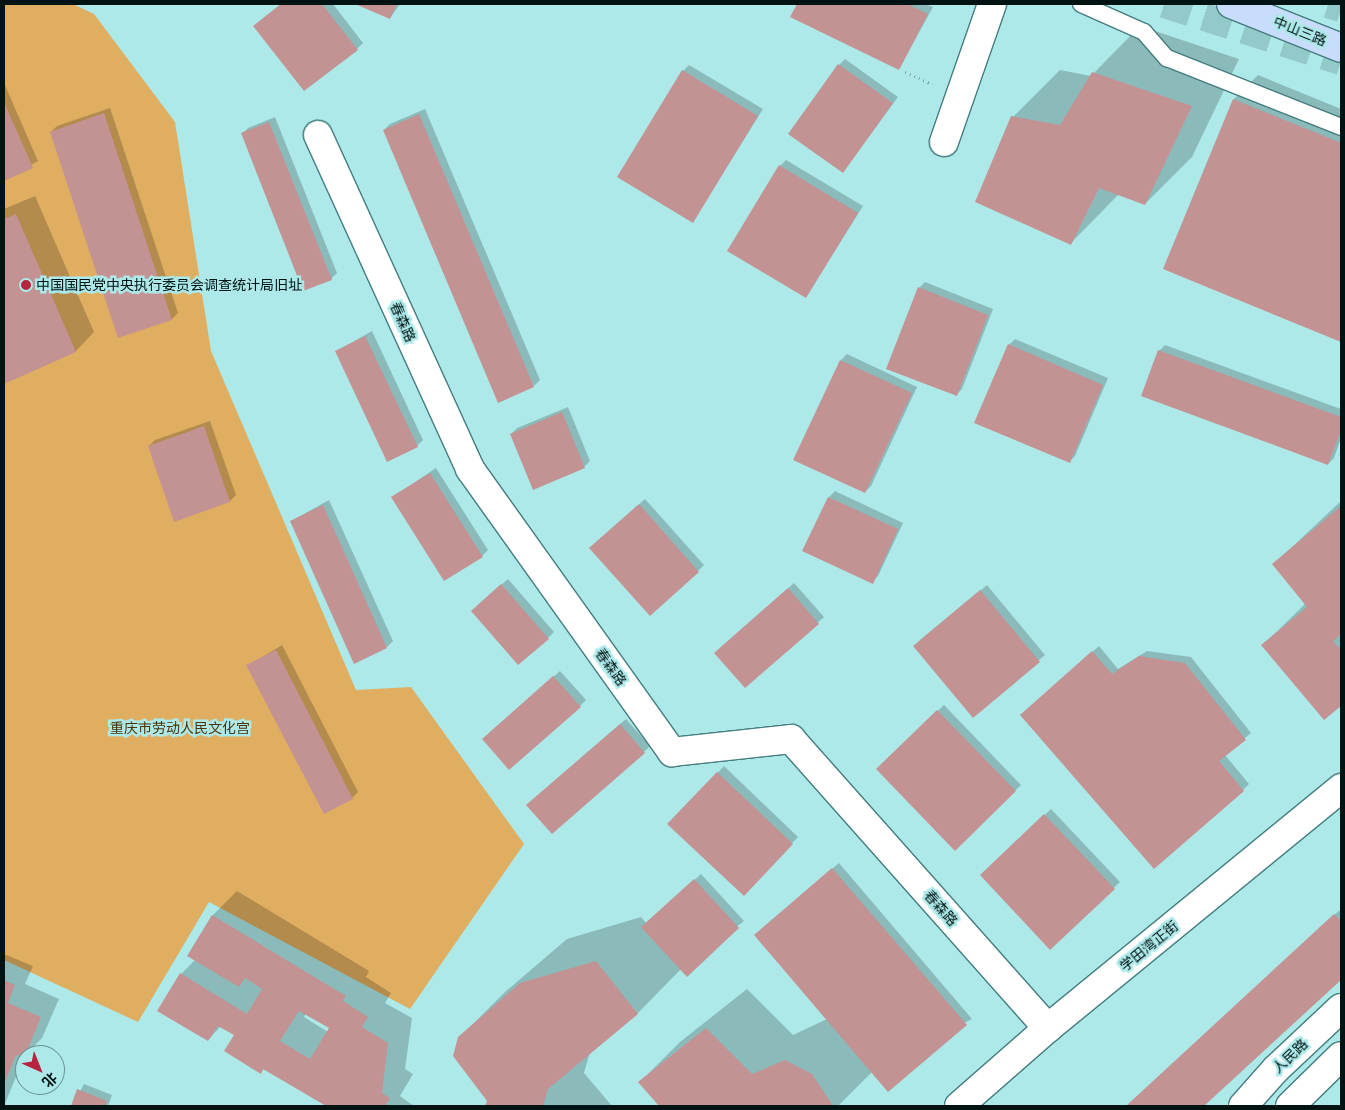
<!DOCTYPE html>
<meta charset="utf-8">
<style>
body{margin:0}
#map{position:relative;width:1345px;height:1110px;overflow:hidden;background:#aee9ea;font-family:Poppins,"Noto Sans SC",sans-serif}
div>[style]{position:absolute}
.green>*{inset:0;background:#dfae61}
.shadow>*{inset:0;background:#0003}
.building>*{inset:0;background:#c39293}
.secondary-tunnel>*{height:28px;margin-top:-14px;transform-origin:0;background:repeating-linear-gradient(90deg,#94c9ca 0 28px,transparent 0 42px)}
.path>*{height:3px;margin-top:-1.5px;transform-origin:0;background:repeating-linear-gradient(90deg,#75a3a3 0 1px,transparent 0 5px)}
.roads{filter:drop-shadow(1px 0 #447d7e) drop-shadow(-1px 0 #447d7e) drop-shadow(0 1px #447d7e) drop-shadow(0 -1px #447d7e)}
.service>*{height:16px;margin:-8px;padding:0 8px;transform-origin:8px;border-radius:8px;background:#fff}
.minor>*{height:28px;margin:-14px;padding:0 14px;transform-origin:14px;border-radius:14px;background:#fff}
.tertiary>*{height:28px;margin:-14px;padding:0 14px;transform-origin:14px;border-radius:14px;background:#fff}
.secondary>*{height:28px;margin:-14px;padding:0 14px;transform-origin:14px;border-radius:14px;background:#fff}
.primary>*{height:28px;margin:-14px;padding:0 14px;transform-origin:14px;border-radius:14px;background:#c8ddfb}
.dots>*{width:14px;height:14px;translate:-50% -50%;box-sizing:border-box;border:2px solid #aee9ea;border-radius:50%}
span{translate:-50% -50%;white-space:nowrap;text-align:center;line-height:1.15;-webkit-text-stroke:5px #aee9ea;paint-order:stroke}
.street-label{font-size:14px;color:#001313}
.poi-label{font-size:14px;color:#001313}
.left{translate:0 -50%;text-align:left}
.park-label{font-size:14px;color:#4c3305}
.frame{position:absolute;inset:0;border:5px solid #001313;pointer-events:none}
.north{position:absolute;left:15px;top:1045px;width:50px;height:50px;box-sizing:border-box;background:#aee9ea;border:1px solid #689394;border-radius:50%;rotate:136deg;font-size:14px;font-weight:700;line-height:20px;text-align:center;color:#001313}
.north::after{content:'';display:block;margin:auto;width:18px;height:22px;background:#b6243f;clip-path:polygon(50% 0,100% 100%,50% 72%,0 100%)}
</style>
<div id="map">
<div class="green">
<i style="clip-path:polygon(4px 4px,73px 4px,94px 14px,175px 122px,211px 351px,356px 690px,411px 687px,524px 844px,410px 1009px,209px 902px,138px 1022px,4px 960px)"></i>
</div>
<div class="shadow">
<i style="clip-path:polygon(281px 4px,333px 4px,363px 43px,357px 49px,254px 26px)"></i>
<i style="clip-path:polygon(358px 4px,400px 4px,390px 18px)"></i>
<i style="clip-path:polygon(798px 4px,925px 4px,933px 7px,899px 69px,792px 17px)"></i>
<i style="clip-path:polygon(1140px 26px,1239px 59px,1192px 157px,1145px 204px,1119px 194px,1071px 243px,1013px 117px,1060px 70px,1091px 76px)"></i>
<i style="clip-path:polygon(845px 59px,898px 97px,843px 172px,839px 65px)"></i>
<i style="clip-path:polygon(689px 65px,763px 109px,693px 221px,683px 71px)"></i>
<i style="clip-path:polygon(1258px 75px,1341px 109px,1341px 340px,1164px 269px,1234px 99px)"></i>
<i style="clip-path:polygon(4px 83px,38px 161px,4px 180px)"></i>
<i style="clip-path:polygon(110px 108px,178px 313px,172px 319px,119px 336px,51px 132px,57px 126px)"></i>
<i style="clip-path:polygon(425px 109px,540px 380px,534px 386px,384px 130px,390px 124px)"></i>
<i style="clip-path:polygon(275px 117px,337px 273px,331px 279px,242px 134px,248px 128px)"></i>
<i style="clip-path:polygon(786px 160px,863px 206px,806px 297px,780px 166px)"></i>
<i style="clip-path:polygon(35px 196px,94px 332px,76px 351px,4px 383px,4px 209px)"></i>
<i style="clip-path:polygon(925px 282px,993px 309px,962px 389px,956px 395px,919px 288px)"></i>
<i style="clip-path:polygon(372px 331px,423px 440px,417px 446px,337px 351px)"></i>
<i style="clip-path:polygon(1015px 339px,1108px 378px,1075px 456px,1069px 462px,1009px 345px)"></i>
<i style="clip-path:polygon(1165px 345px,1341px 409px,1341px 438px,1334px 458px,1328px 464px,1159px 351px)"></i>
<i style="clip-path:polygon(847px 354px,917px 387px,871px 486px,865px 492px,841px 360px)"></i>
<i style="clip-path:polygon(568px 407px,590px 461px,584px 467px,511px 434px,517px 428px)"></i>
<i style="clip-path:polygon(210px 421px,236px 495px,230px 501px,149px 446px,155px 440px)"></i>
<i style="clip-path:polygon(436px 468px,488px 550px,482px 556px,393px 497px)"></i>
<i style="clip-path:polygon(835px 491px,903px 523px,878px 576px,872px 582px,829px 497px)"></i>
<i style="clip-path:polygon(645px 499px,704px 565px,698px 571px,597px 542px)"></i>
<i style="clip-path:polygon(329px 500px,393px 641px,387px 647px,291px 521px)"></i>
<i style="clip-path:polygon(1341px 501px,1341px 705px,1324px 719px,1263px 645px,1306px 603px,1274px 564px)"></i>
<i style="clip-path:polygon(508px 579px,554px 632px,548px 638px,478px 605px)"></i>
<i style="clip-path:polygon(794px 583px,824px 617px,746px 687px,722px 647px)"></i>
<i style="clip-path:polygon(987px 585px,1045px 655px,973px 716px,920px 640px)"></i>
<i style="clip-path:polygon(282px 645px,358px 792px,352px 798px,248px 666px)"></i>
<i style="clip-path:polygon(1099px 646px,1118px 669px,1147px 651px,1191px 657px,1251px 733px,1225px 755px,1249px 784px,1243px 790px,1028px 709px)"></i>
<i style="clip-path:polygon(560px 671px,586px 700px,580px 706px,489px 733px)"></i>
<i style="clip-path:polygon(944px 705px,1021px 785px,955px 849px,877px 769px)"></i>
<i style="clip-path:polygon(626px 719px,650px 746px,644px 752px,534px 799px)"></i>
<i style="clip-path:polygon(724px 766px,798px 837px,744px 894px,669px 824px)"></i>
<i style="clip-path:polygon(1051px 809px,1120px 882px,1050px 948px,981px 875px)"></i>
<i style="clip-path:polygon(839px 863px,972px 1019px,872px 1072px,838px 1106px,660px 1106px,640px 1082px,680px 1042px,747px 989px,793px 1035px,827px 1019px,761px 929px)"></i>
<i style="clip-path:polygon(701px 874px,744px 921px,681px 969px,638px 1013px,590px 1052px,584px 1073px,612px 1106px,486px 1106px,488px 1100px,459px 1038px,505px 992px,567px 939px,641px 917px,647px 924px)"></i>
<i style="clip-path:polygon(evenodd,237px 891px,369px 971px,366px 977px,391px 993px,385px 1003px,412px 1018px,405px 1069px,413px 1074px,400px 1096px,414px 1106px,328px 1106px,265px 1068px,261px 1072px,235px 1035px,221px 1026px,208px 1040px,181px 974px,195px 960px,189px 956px,213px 915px,237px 891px,306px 1013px,330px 1028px,328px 1032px,304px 1017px,306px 1013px)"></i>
<i style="clip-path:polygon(1341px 909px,1341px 978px,1202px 1106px,1127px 1106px)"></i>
<i style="clip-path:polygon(4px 954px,33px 966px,25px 984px,59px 999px,42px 1038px,25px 1055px,4px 1106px)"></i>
<i style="clip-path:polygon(84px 1084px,112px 1095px,108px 1106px,72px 1106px)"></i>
</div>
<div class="building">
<i style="clip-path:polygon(281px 4px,322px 4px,358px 50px,304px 91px,253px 26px)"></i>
<i style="clip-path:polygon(355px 4px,397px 4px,390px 19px)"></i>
<i style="clip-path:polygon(797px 4px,907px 4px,928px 14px,899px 70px,790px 17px)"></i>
<i style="clip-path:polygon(838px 64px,893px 103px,843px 173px,788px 134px)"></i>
<i style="clip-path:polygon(682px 70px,758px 116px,693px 223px,617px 177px)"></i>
<i style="clip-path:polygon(1092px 72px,1192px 106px,1145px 205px,1099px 188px,1071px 245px,975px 202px,1011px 116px,1060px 125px)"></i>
<i style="clip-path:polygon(1233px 99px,1341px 143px,1341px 342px,1163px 269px)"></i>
<i style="clip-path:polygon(4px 102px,33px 168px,4px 181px)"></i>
<i style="clip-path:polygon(104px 113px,172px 320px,118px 338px,50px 132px)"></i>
<i style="clip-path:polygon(419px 114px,534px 387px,498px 403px,383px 130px)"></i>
<i style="clip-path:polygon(269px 122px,332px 280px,303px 291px,241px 133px)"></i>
<i style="clip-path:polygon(779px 165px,858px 213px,806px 298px,727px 251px)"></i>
<i style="clip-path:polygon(16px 214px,76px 352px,4px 384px,4px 219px)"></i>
<i style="clip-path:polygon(918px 287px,988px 315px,957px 396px,886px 369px)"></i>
<i style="clip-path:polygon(365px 336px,418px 447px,387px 462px,335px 351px)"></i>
<i style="clip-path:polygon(1008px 344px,1103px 385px,1070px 463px,974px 423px)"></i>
<i style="clip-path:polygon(1158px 350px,1341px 417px,1341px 430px,1328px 465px,1141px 396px)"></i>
<i style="clip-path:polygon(840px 360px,912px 393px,865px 493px,793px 460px)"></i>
<i style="clip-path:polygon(562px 412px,585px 468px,533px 490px,510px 434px)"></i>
<i style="clip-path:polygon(204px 426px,230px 502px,174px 522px,148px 446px)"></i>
<i style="clip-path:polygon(430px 473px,483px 557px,444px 581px,391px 497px)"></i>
<i style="clip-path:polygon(828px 497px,898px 529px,873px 584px,802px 551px)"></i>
<i style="clip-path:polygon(639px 504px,699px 572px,650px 616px,589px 548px)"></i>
<i style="clip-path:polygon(323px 505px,387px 648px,354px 664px,290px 521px)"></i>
<i style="clip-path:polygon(1341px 506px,1341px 634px,1333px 641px,1341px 650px,1341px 706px,1324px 720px,1261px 645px,1307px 607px,1272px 564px)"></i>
<i style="clip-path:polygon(501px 584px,549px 639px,518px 665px,471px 611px)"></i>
<i style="clip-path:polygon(788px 588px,819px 624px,745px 688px,714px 653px)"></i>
<i style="clip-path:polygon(980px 590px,1040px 662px,973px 718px,913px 646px)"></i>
<i style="clip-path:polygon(276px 650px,353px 799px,324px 814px,246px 665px)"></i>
<i style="clip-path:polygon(1092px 651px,1112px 674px,1139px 656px,1185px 663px,1246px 740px,1219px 761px,1244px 791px,1154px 869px,1020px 715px)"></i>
<i style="clip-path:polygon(553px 676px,581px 707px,509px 770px,482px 739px)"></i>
<i style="clip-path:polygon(937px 710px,1016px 791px,955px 851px,876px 769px)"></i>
<i style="clip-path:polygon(620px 724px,645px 753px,552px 834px,526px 805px)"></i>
<i style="clip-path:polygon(717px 772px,793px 844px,744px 896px,667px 824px)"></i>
<i style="clip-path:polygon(1044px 814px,1115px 889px,1050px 950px,980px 875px)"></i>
<i style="clip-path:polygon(832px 868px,967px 1025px,888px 1092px,754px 935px)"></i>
<i style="clip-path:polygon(694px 879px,739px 928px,687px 977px,641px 927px)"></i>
<i style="clip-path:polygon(1334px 914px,1341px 921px,1341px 980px,1204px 1106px,1126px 1106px)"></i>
<i style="clip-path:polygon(evenodd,212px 915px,346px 996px,343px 1001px,368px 1017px,362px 1027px,388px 1043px,382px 1093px,390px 1098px,385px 1106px,326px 1106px,263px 1069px,261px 1074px,224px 1051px,234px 1035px,218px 1026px,208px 1041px,157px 1011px,180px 973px,247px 1014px,262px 989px,245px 978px,239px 987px,187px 956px,212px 915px,299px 1011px,329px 1028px,310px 1059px,280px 1041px,299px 1011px)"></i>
<i style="clip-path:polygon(596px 961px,638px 1014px,548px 1089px,543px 1106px,485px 1106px,487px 1101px,453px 1056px,458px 1037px,520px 983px)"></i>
<i style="clip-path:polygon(4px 980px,15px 985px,8px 1003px,41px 1017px,24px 1058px,16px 1055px,4px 1084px)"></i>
<i style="clip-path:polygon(706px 1028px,752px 1074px,785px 1060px,812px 1074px,833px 1106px,659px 1106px,638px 1082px)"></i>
<i style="clip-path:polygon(77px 1089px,107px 1101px,105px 1106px,71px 1106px)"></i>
</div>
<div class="secondary-tunnel">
<i style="left:1164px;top:4px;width:186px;rotate:17.9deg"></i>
<i style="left:1328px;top:4px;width:14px;rotate:17deg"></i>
</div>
<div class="path">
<i style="left:905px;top:72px;width:30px;rotate:24deg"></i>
</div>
<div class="roads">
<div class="service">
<i style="left:1081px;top:4px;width:69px;rotate:24deg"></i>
<i style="left:1144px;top:32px;width:35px;rotate:49deg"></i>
<i style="left:1167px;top:58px;width:187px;rotate:21.6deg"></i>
</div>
<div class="minor">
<i style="left:318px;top:135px;width:367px;rotate:65.5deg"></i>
<i style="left:470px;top:469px;width:348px;rotate:54.5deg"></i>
<i style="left:672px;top:752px;width:120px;rotate:-6.2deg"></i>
<i style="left:791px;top:739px;width:387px;rotate:48.4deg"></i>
<i style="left:944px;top:142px;width:146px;rotate:-70.8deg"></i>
</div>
<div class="tertiary">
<i style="left:959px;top:1106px;width:118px;rotate:-41.2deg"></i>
<i style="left:1048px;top:1028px;width:379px;rotate:-39.3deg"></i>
</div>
<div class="secondary">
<i style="left:1243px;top:1106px;width:50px;rotate:-48.3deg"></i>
<i style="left:1276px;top:1069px;width:89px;rotate:-43.2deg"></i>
<i style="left:1290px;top:1106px;width:71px;rotate:-44.4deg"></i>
</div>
<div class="primary">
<i style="left:1231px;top:4px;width:118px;rotate:21.8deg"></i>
</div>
</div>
<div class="dots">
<i style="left:26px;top:285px;background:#b6243f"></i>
</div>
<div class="street-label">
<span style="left:1300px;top:31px;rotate:22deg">中山三路</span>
<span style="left:403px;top:322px;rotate:66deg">春森路</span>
<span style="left:611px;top:667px;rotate:54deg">春森路</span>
<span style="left:941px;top:908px;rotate:48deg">春森路</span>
<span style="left:1149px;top:946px;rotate:-39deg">学田湾正街</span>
<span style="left:1290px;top:1056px;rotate:-44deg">人民路</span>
</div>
<div class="poi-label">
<span class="left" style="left:36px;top:285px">中国国民党中央执行委员会调查统计局旧址</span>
</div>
<div class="park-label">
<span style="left:180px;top:728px">重庆市劳动人民文化宫</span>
</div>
<div class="frame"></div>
<div class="north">北</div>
</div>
